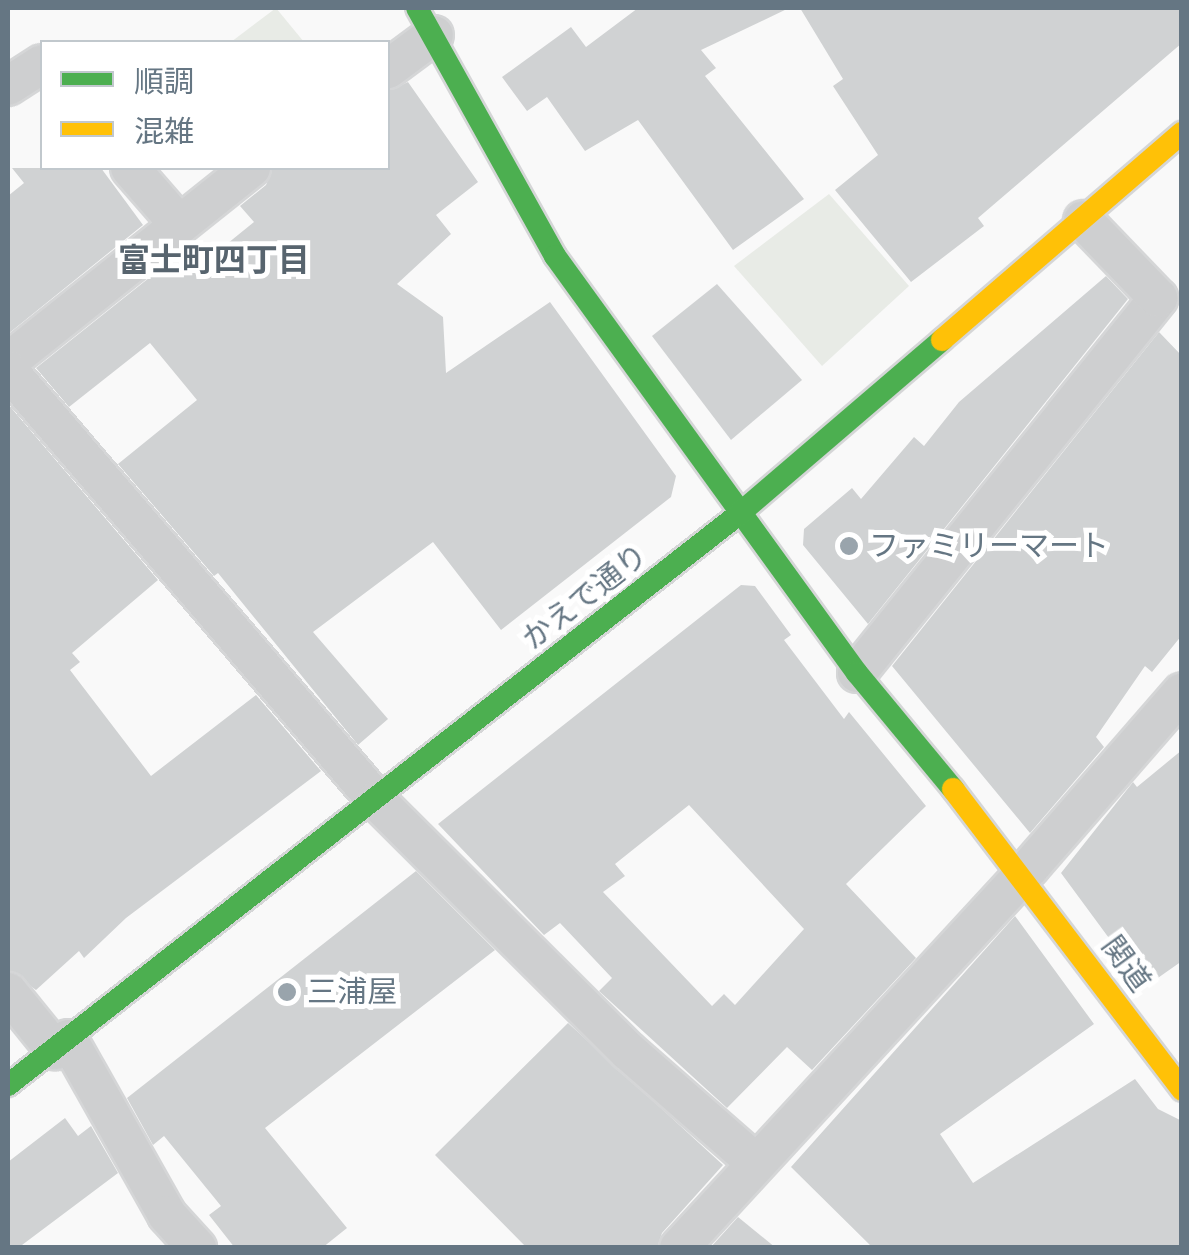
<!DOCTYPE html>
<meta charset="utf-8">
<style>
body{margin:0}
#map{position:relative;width:1189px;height:1255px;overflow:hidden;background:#f9f9f9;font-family:"DejaVu Sans","Noto Sans JP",sans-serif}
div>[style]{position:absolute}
.green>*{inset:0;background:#e8ebe6}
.building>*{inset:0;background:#d0d2d3}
.roads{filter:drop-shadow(2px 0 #d5d6d7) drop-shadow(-2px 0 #d5d6d7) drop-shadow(0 2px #d5d6d7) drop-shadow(0 -2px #d5d6d7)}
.street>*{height:38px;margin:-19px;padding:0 19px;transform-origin:19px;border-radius:19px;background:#cecfd0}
.fast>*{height:22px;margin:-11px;padding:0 11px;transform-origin:11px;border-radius:11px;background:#4caf50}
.slow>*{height:22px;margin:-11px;padding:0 11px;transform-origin:11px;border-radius:11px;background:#ffc107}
.dots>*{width:28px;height:28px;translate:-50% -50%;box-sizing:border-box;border:5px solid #fff;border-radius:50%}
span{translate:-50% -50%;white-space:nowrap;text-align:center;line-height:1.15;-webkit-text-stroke:10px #fff;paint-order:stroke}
.poi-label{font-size:30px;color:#657683}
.left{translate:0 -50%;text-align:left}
.street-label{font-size:30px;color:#657683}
.neighbourhood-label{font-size:32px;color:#57646e;font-weight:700}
.frame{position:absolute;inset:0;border:10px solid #657683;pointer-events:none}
.legend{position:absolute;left:40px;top:40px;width:350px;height:130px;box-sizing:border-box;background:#fff;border:2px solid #c1c8cd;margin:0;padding:12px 18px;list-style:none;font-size:30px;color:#657683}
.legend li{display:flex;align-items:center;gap:20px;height:50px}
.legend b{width:50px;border:2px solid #c1c8cd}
</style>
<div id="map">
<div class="green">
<i style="clip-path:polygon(276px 8px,304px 42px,231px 42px)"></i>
<i style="clip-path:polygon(829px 194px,909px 286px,822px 366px,734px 266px)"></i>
</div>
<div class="building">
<i style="clip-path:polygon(638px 8px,789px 8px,701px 50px,716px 68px,705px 76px,804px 199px,733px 250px,638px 120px,585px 151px,547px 97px,527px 111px,502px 77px,571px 27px,586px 47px)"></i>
<i style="clip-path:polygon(800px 8px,1182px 8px,1182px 43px,978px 218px,984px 226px,911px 282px,835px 190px,878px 155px,833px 86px,843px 79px)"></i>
<i style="clip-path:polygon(408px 82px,478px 182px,436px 215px,451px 234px,397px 284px,443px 317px,446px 373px,550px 302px,676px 476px,671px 497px,501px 630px,433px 542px,313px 632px,388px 719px,358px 745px,218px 573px,214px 576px,118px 464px,197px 400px,150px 343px,69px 407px,36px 368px,169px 262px,174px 268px,186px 257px,196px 269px,254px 222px,240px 206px,266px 185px,273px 168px,388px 168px,388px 91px)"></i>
<i style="clip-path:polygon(12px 168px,101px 168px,143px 225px,8px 334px,8px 196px,24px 183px)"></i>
<i style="clip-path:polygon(1106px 276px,1128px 299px,868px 624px,803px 545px,804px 529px,852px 488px,861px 499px,914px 437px,924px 446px,959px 402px)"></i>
<i style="clip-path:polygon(717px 284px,802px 380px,731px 440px,652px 336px)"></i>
<i style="clip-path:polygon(1159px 332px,1182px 356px,1182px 635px,1152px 672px,1145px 666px,1096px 737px,1104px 747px,1030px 833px,892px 666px)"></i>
<i style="clip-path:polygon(8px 404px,158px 580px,72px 653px,80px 662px,70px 670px,151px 776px,256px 695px,321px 771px,126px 918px,84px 958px,79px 951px,36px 990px,8px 970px)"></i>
<i style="clip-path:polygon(evenodd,741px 585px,755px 586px,791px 635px,784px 640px,844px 719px,849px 712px,926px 806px,846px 884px,916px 958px,812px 1070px,787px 1047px,727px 1108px,599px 991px,612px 978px,560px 923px,544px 935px,438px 824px,741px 585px,689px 805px,804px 929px,735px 1005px,724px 994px,712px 1006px,603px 892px,625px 876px,615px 864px,689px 805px)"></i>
<i style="clip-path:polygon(1182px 750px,1182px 961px,1145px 987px,1061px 873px,1133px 782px,1137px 787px)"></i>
<i style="clip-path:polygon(416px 871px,495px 950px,265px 1128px,347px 1228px,322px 1248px,235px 1248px,209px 1215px,221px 1206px,164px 1136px,153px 1145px,127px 1098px)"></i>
<i style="clip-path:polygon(1015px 916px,1094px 1024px,940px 1134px,973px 1183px,1135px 1079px,1158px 1109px,1182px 1121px,1182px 1248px,873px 1248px,791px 1167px)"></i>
<i style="clip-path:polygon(568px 1023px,723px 1165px,662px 1233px,657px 1248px,527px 1248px,435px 1155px)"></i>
<i style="clip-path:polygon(65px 1118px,78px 1136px,91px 1126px,118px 1173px,18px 1248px,8px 1248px,8px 1162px)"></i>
<i style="clip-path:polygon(738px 1217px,776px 1248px,710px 1248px)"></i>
</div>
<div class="roads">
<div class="street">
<i style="left:388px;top:69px;width:57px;rotate:-36.5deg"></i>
<i style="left:8px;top:86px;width:40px;rotate:-32.9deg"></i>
<i style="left:130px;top:168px;width:70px;rotate:49deg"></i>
<i style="left:8px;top:362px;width:311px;rotate:-38.6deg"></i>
<i style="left:8px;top:370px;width:566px;rotate:49.44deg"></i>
<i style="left:376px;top:800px;width:356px;rotate:44.9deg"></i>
<i style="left:628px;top:1051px;width:170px;rotate:41.2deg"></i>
<i style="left:857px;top:673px;width:481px;rotate:-51.2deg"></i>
<i style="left:1158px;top:298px;width:108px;rotate:-133.9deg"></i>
<i style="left:8px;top:992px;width:75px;rotate:51deg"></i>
<i style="left:68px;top:1039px;width:202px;rotate:60.6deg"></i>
<i style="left:167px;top:1215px;width:45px;rotate:47.7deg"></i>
<i style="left:679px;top:1248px;width:519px;rotate:-47.34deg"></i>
<i style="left:1031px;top:866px;width:230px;rotate:-49deg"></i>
</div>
<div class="fast">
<i style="left:417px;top:8px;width:284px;rotate:60.9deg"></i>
<i style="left:555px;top:256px;width:515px;rotate:54.09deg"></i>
<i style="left:857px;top:673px;width:151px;rotate:50.4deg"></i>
<i style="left:8px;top:1085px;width:928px;rotate:-37.99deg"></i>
<i style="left:739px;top:514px;width:267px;rotate:-40.6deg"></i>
</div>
<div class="slow">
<i style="left:942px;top:340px;width:317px;rotate:-40.8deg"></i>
<i style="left:953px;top:789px;width:378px;rotate:52.7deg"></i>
</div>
</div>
<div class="dots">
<i style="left:849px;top:546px;background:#99a4ac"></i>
<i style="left:287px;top:992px;background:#99a4ac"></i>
</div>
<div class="poi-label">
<span class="left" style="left:869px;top:546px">ファミリーマート</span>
<span class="left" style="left:307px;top:992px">三浦屋</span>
</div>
<div class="street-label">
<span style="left:585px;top:597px;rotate:-38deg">かえで通り</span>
<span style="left:1126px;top:964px;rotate:54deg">関道</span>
</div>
<div class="neighbourhood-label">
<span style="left:214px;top:260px">富士町四丁目</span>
</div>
<div class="frame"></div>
<ul class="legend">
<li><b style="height:12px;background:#4caf50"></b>順調</li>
<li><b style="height:12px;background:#ffc107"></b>混雑</li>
</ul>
</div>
